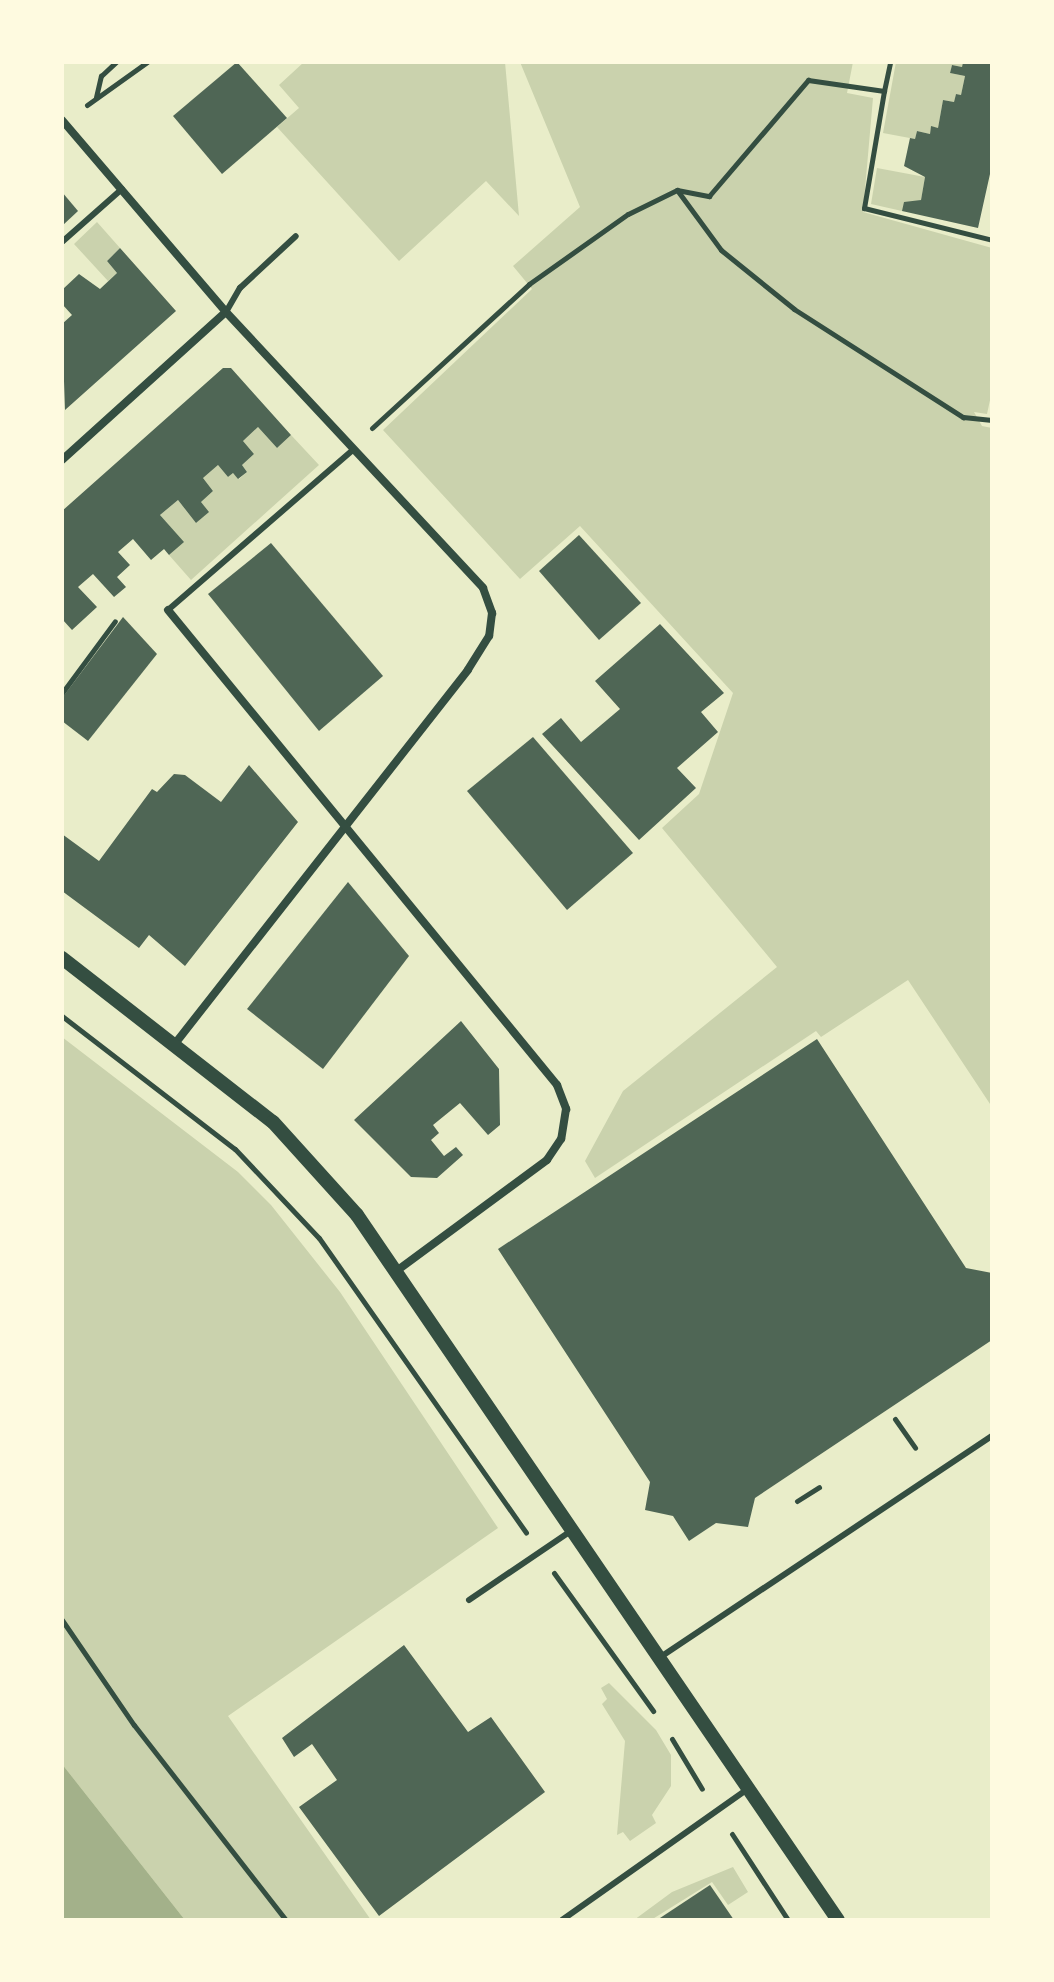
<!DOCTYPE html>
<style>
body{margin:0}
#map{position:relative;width:1054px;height:1982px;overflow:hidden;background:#e9edc9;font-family:Montserrat,sans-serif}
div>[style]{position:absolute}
.green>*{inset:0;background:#cad2ad}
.water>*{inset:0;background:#a3b18a}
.building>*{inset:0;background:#4f6655}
.path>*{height:5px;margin:-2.5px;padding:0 2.5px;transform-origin:2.5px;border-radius:2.5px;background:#344e41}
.service>*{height:6px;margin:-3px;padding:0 3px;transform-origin:3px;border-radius:3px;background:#344e41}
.minor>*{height:8px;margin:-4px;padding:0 4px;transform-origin:4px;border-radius:4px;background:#344e41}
.tertiary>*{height:14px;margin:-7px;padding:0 7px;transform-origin:7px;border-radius:7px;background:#344e41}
span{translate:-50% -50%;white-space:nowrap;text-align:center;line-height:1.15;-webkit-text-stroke:8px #fefae0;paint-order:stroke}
.frame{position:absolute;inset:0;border:64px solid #fefae0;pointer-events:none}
</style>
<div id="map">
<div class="green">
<i style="clip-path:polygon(304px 62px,505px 62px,519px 216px,486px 181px,399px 261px,277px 127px,299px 108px,279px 85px)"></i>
<i style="clip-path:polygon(520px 62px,853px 62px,847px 93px,873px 98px,863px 212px,992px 248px,992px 391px,987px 414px,974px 412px,982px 426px,992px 428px,992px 1107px,908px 980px,821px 1037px,816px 1031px,595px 1178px,585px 1161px,623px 1091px,777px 967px,662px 828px,699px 794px,733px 693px,580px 526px,520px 579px,383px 430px,532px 289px,513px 266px,580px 207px)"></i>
<i style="clip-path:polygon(896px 62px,963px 62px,962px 67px,952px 65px,950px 73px,965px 76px,961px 95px,956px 94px,954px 102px,943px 100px,938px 128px,931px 127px,930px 134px,917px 131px,915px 139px,883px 133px)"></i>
<i style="clip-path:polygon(877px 168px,925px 177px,921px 200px,902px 211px,871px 204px)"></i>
<i style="clip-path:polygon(97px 222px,120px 248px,107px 261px,117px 273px,108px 281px,74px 244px)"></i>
<i style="clip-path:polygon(258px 427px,277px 448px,291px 435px,319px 465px,191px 580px,169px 555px,183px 542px,160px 515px,178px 500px,196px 523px,208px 512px,201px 502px,213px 491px,203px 478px,218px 465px,228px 477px,233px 473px,239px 479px,247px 472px,242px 465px,254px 454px,243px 441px)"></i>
<i style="clip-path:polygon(62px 1037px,238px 1172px,271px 1205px,340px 1292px,498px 1528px,228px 1716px,371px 1920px,185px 1920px,62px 1764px)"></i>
<i style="clip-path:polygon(609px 1683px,656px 1730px,671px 1755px,671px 1786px,652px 1815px,656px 1823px,630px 1841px,623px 1832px,617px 1835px,625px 1741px,602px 1704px,607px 1699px,601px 1688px)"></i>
<i style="clip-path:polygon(733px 1867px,748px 1892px,728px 1905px,712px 1882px,651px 1920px,634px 1920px,672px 1892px)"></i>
</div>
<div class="water">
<i style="clip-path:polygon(62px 1764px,185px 1920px,62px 1920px)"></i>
</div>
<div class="building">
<i style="clip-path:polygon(237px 62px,287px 118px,222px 174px,173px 116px)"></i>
<i style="clip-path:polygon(963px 62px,992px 62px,992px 165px,978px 228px,902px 211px,904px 202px,921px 200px,925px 177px,904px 166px,910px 138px,915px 139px,917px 131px,930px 134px,931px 126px,938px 128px,943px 100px,954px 102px,956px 94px,961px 95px,965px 76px,950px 73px,952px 65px,962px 67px)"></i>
<i style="clip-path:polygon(62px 192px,78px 211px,62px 226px)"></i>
<i style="clip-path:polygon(120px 248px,176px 311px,65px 410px,62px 324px,72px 315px,62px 304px,62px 290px,79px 274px,100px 289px,117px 273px,107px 261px)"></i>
<i style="clip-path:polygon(223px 368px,231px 368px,291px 435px,277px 448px,258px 427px,243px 441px,254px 454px,242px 465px,247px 472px,238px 479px,233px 473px,228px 477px,218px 465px,203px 478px,213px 491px,201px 502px,209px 512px,196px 523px,178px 500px,160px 515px,184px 542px,169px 555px,164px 549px,151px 560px,133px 539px,118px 552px,130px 565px,117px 577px,126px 587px,114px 597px,93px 574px,78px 587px,97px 607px,72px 630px,62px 619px,62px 511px)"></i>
<i style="clip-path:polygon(579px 535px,641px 603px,599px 640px,539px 571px)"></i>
<i style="clip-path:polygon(271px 543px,383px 676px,319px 731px,208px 594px)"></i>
<i style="clip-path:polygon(123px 617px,157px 654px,88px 741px,62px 721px,62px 698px)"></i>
<i style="clip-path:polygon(660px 624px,724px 693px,701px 712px,718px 732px,677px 768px,696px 788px,639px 840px,542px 734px,561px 718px,581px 742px,620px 709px,595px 681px)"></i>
<i style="clip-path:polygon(533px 737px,633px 853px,567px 910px,467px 791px)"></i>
<i style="clip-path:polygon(249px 765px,298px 822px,185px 966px,149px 935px,139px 948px,62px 891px,62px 834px,99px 861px,152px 789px,157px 792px,174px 774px,185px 775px,221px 802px)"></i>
<i style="clip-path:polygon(348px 882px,409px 956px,323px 1069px,247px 1009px)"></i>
<i style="clip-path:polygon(461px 1021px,499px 1069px,500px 1125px,488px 1135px,460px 1103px,433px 1125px,439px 1133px,431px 1140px,444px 1156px,456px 1147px,463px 1155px,437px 1178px,411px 1177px,354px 1120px)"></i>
<i style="clip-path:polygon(817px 1039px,966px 1268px,992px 1273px,992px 1340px,755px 1498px,748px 1527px,716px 1523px,689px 1541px,673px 1516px,645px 1510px,650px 1482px,498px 1249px)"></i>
<i style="clip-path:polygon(404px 1645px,468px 1732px,491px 1717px,545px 1792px,379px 1916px,299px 1807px,337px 1780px,312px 1744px,294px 1757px,282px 1738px)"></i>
<i style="clip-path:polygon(710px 1885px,734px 1920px,657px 1920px)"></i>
</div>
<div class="path">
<i style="left:884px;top:91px;width:119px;rotate:99.7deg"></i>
<i style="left:864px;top:208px;width:132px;rotate:14deg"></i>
<i style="left:96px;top:97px;width:22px;rotate:-77deg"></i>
<i style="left:101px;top:76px;width:21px;rotate:-43deg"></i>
<i style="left:87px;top:105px;width:74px;rotate:-35.6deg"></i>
<i style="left:677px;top:190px;width:74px;rotate:53.7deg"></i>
<i style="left:721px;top:250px;width:94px;rotate:38.9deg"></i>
<i style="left:794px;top:309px;width:201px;rotate:32.6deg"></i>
<i style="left:963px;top:417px;width:29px;rotate:6deg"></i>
<i style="left:372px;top:428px;width:213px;rotate:-42.5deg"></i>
<i style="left:529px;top:284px;width:121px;rotate:-35.3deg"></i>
<i style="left:628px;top:214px;width:55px;rotate:-26.1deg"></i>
<i style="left:677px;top:190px;width:33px;rotate:11deg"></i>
<i style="left:709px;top:196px;width:153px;rotate:-49.5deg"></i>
<i style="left:808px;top:80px;width:77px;rotate:8.2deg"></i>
<i style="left:884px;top:91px;width:30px;rotate:-78deg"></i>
<i style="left:62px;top:693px;width:89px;rotate:-53.6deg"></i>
<i style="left:62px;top:1016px;width:218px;rotate:37.6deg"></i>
<i style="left:235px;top:1149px;width:122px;rotate:46.7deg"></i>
<i style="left:319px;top:1238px;width:360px;rotate:54.9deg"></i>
<i style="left:895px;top:1419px;width:35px;rotate:55deg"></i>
<i style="left:797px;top:1501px;width:26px;rotate:-32deg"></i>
<i style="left:554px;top:1573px;width:170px;rotate:54.3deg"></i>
<i style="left:62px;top:1620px;width:127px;rotate:55.6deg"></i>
<i style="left:134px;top:1725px;width:247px;rotate:52.1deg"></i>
<i style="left:672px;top:1739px;width:58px;rotate:59deg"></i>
<i style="left:732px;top:1834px;width:103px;rotate:56.9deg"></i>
</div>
<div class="service">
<i style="left:62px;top:242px;width:80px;rotate:-41.5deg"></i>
<i style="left:226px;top:312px;width:28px;rotate:-60deg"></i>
<i style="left:240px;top:288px;width:76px;rotate:-42.9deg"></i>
<i style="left:168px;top:610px;width:246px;rotate:-40.9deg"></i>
<i style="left:469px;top:1600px;width:123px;rotate:-34.1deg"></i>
<i style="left:659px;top:1658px;width:400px;rotate:-33.7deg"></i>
<i style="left:562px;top:1920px;width:228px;rotate:-35.2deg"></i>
</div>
<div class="minor">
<i style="left:62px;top:120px;width:253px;rotate:49.5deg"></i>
<i style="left:226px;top:312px;width:377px;rotate:47deg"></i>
<i style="left:483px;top:588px;width:27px;rotate:70deg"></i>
<i style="left:492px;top:613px;width:23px;rotate:97deg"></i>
<i style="left:489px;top:636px;width:40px;rotate:122deg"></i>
<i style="left:468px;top:670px;width:473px;rotate:128.1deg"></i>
<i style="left:62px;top:460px;width:221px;rotate:-42.1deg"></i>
<i style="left:168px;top:610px;width:614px;rotate:50.68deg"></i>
<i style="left:557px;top:1085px;width:26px;rotate:69deg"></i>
<i style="left:566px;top:1109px;width:30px;rotate:99deg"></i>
<i style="left:561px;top:1139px;width:25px;rotate:124deg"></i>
<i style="left:547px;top:1160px;width:184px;rotate:143.6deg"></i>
</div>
<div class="tertiary">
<i style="left:62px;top:958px;width:267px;rotate:37.9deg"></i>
<i style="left:273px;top:1122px;width:125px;rotate:47.9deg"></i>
<i style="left:357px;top:1215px;width:853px;rotate:55.7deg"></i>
</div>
<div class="frame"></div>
</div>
